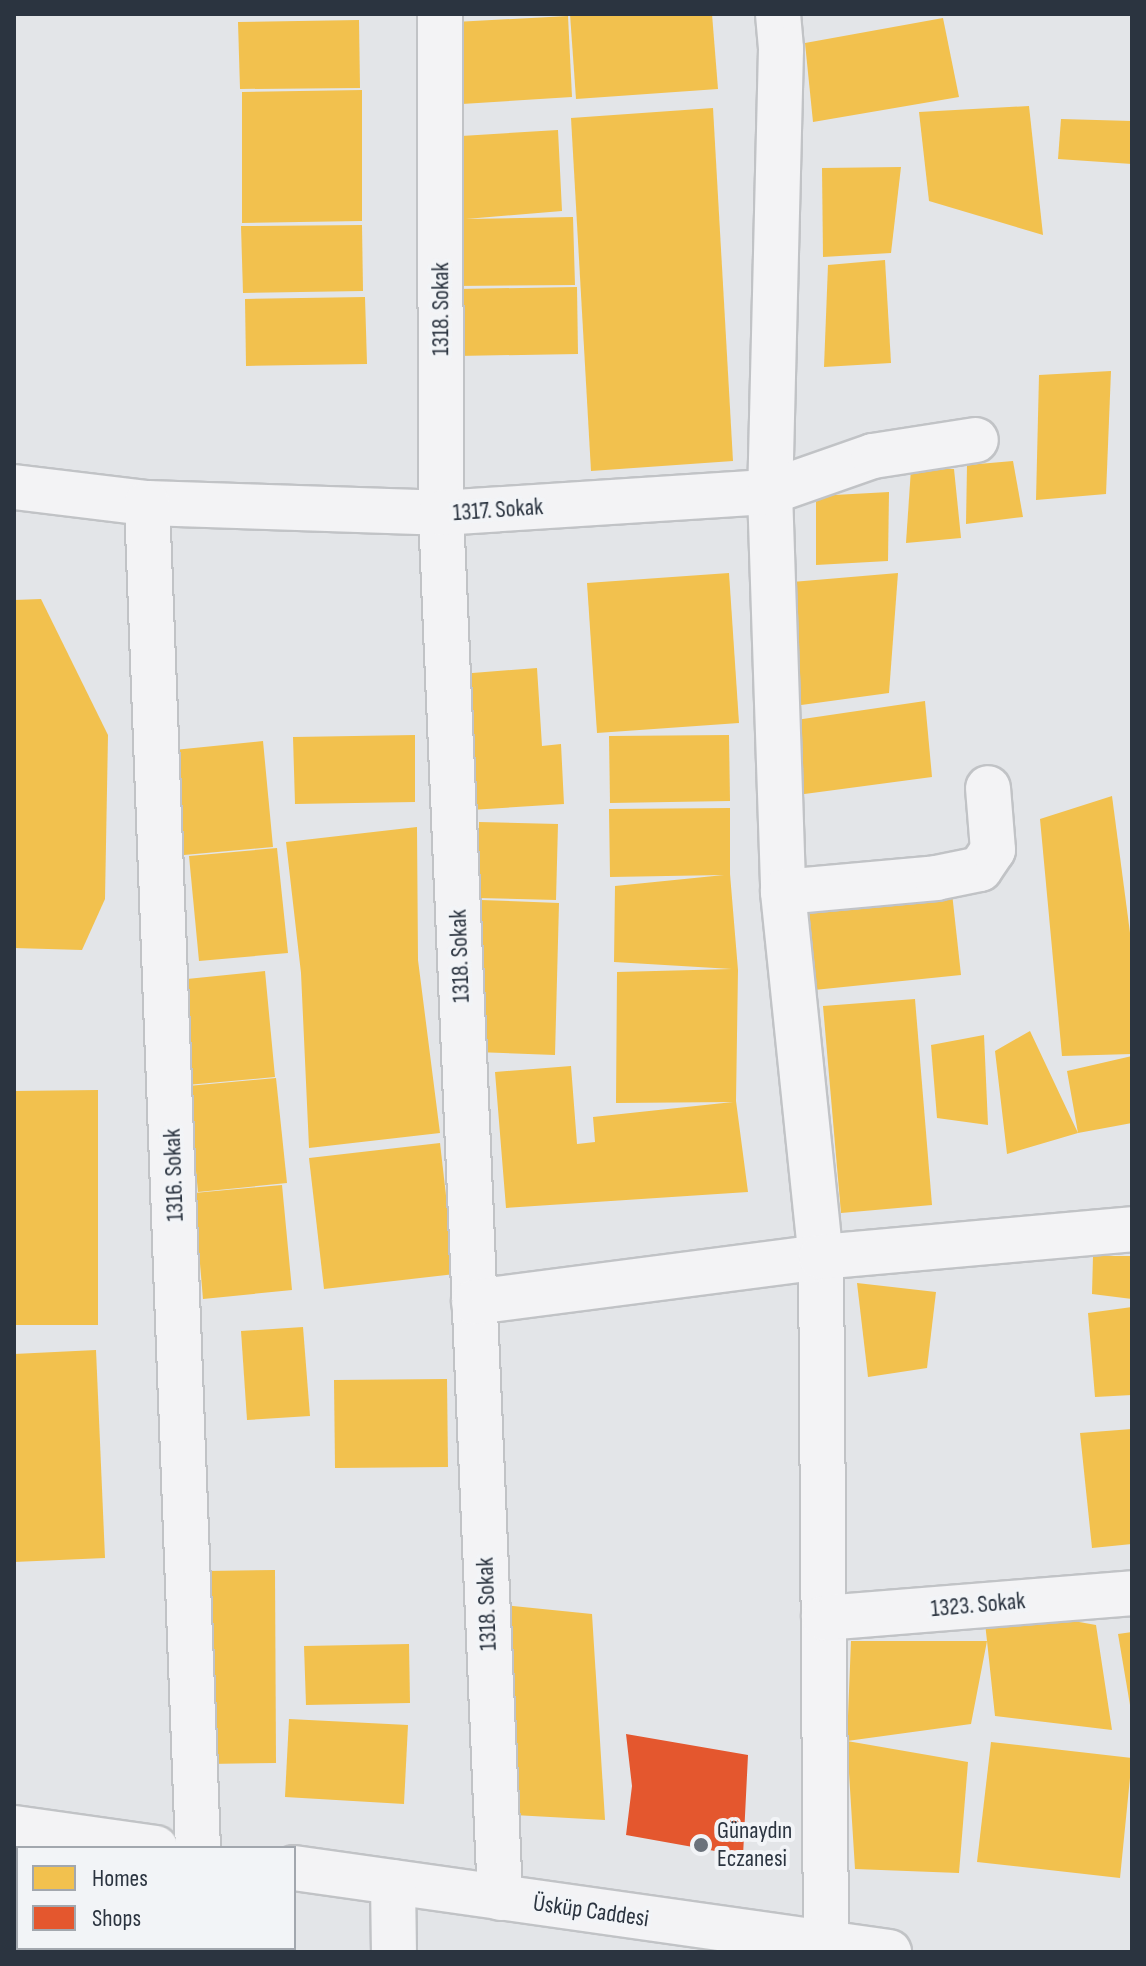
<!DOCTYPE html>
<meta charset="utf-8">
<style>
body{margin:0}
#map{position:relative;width:1146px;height:1966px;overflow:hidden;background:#e3e5e8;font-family:"Sofia Sans Condensed",sans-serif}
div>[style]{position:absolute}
.homes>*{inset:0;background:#f2c14e}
.shops>*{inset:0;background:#e4572e}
.roads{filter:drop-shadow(2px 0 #c1c3c6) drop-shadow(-2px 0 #c1c3c6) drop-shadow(0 2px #c1c3c6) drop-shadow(0 -2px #c1c3c6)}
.minor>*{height:44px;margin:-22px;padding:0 22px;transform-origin:22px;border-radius:22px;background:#f3f3f5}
.dots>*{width:22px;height:22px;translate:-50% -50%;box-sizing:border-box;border:4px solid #f2f4f7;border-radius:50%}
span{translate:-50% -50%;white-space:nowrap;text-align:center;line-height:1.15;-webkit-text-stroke:8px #f2f4f7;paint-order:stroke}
.street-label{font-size:24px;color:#2b3440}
.poi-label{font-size:24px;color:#2b3440}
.left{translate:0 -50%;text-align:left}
.frame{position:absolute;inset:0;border:16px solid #2b3440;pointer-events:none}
.legend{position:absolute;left:16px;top:1846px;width:280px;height:104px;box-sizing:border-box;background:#f2f4f7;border:2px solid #a2a7ae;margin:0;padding:10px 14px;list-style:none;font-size:24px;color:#2b3440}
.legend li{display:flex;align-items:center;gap:16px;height:40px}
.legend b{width:40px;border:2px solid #a2a7ae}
</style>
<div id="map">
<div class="homes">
<i style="clip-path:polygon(570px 14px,712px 14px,718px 89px,576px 99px)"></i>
<i style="clip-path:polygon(568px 16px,572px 97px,462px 104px,455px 22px)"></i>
<i style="clip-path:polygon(943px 18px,959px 97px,813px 122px,805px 43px)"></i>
<i style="clip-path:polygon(359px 20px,360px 88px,240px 89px,238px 22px)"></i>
<i style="clip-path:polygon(362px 90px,362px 221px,242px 223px,242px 92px)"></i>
<i style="clip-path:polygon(1029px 106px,1043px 235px,929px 201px,919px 112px)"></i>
<i style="clip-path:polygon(713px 108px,733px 461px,591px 471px,571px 118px)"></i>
<i style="clip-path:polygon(1061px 119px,1132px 121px,1132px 164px,1058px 159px)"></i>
<i style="clip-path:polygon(558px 130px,562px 211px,466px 219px,573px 217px,575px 285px,454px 286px,445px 137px)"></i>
<i style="clip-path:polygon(901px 167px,891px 253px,823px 257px,822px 168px)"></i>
<i style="clip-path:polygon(362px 225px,363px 291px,243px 293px,241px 226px)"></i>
<i style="clip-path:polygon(885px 260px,891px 363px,824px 367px,828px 265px)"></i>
<i style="clip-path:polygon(577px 287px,578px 354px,457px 356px,457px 289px)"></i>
<i style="clip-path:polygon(365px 297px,367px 364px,246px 366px,245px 299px)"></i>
<i style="clip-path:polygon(1111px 371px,1106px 494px,1036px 500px,1039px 375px)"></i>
<i style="clip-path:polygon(1013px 461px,1023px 517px,966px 524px,967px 465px)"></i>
<i style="clip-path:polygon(911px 469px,954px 469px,961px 538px,906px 543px)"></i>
<i style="clip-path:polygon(889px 492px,888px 561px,816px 565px,816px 496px)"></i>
<i style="clip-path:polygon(729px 573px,739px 723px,597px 733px,587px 583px)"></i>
<i style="clip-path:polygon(898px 573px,889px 693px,794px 706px,792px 582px)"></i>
<i style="clip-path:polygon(41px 599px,108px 735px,105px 899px,82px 950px,14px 948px,14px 600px)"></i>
<i style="clip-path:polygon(537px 668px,542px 746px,561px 744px,564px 804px,471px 810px,460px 674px)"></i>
<i style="clip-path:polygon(925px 701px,932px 777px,797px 795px,796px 720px)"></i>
<i style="clip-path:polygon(415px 735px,415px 802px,295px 804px,293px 737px)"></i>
<i style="clip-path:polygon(729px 735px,730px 801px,610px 803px,609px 736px)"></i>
<i style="clip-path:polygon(263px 741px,273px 847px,184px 855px,174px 750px)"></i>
<i style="clip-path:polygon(1112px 796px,1132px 948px,1132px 1054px,1062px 1056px,1040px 819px)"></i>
<i style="clip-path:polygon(730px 808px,730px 874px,738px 970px,736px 1101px,748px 1192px,506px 1208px,495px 1072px,571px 1066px,577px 1144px,595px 1142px,593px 1117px,733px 1102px,616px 1103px,617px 972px,732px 969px,614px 962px,615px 886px,724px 875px,610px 877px,609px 809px)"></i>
<i style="clip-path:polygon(479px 822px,558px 824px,556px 900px,478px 898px)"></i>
<i style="clip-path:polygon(417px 827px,418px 960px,440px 1133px,309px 1148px,301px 973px,286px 842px)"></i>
<i style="clip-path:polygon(277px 848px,288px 953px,199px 961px,189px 856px)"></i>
<i style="clip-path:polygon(952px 893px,961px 975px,814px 990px,806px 907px)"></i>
<i style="clip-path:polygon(481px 900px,559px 903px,555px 1055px,476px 1052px)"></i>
<i style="clip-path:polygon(265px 971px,275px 1077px,187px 1085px,177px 980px)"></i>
<i style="clip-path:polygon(915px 999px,932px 1205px,841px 1213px,823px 1006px)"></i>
<i style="clip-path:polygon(1030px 1031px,1078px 1133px,1067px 1071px,1132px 1056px,1132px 1123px,1078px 1133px,1007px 1154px,995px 1051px)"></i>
<i style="clip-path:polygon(984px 1035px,988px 1125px,937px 1118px,931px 1045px)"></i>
<i style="clip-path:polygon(276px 1078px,287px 1183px,198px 1192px,188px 1086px)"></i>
<i style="clip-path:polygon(98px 1090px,98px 1325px,14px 1325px,14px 1091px)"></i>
<i style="clip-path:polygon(440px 1143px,455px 1274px,324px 1289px,309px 1158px)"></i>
<i style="clip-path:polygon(282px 1185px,292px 1290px,203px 1299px,194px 1193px)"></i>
<i style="clip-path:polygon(1093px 1256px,1132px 1256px,1132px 1299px,1092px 1294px)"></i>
<i style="clip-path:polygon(857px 1283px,936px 1292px,927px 1368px,868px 1377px)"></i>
<i style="clip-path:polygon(1132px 1307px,1132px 1395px,1095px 1397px,1088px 1313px)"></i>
<i style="clip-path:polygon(303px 1327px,310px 1416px,247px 1420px,241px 1331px)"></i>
<i style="clip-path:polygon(96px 1350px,105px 1558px,14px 1562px,14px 1354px)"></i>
<i style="clip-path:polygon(447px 1379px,448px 1467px,335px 1468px,334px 1380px)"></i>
<i style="clip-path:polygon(1132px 1429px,1132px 1544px,1092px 1548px,1080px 1433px)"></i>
<i style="clip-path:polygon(275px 1570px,276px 1763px,207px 1764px,207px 1571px)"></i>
<i style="clip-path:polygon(504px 1605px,592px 1614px,605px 1820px,514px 1815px)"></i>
<i style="clip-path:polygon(983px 1605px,1096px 1625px,1112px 1730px,995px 1716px,987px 1641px,971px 1724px,847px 1741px,851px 1641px,987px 1641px)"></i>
<i style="clip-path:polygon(1132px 1632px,1132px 1705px,1130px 1705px,1118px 1634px)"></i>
<i style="clip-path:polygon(409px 1644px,410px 1703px,306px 1705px,304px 1646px)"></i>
<i style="clip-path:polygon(289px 1719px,408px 1725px,404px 1804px,285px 1797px)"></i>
<i style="clip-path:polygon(847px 1741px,968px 1762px,959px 1873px,855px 1869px)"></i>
<i style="clip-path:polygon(991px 1742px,1132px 1758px,1120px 1878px,977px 1862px)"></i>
<i style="clip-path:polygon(73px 1948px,167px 1948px,167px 1952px,72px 1952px)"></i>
</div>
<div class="shops">
<i style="clip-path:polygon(626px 1734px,748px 1755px,743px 1856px,626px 1835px,632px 1786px)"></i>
</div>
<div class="roads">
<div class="minor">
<i style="left:440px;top:14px;width:499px;rotate:89.9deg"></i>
<i style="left:441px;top:513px;width:1386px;rotate:87.56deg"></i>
<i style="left:778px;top:14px;width:35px;rotate:85deg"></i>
<i style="left:781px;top:49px;width:443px;rotate:91.4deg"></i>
<i style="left:770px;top:492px;width:400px;rotate:88.1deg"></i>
<i style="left:783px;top:892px;width:367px;rotate:84.1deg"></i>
<i style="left:821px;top:1257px;width:686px;rotate:89.58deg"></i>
<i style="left:14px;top:487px;width:134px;rotate:6.9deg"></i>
<i style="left:147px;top:503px;width:294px;rotate:1.9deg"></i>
<i style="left:441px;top:513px;width:330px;rotate:-3.7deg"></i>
<i style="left:770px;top:492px;width:109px;rotate:-19.3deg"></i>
<i style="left:873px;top:456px;width:104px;rotate:-8.8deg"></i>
<i style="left:147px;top:503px;width:1346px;rotate:87.83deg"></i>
<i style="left:783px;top:892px;width:154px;rotate:-5.2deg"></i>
<i style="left:936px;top:878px;width:45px;rotate:-11.6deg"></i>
<i style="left:980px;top:869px;width:23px;rotate:-56deg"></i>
<i style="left:993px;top:850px;width:62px;rotate:-94.6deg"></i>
<i style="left:474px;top:1302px;width:350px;rotate:-7.4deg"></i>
<i style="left:821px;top:1257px;width:312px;rotate:-5.1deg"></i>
<i style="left:824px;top:1618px;width:309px;rotate:-4.6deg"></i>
<i style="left:14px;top:1828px;width:143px;rotate:8deg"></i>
<i style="left:294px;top:1868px;width:601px;rotate:8.04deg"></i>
<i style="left:393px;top:1882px;width:70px;rotate:89.2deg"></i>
<i style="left:42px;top:1948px;width:4px;rotate:90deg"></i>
</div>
</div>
<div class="dots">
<i style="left:701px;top:1845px;background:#6b727b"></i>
</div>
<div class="street-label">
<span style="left:441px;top:309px;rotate:-90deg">1318. Sokak</span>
<span style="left:498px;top:510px;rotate:-4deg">1317. Sokak</span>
<span style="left:460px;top:956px;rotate:-92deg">1318. Sokak</span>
<span style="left:174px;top:1175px;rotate:-92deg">1316. Sokak</span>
<span style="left:487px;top:1604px;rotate:-92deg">1318. Sokak</span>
<span style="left:978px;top:1605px;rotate:-5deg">1323. Sokak</span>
<span style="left:591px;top:1911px;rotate:8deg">Üsküp Caddesi</span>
</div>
<div class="poi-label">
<span class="left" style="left:717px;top:1845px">Günaydın<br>Eczanesi</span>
</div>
<div class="frame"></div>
<ul class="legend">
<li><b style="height:22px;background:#f2c14e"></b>Homes</li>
<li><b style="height:22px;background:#e4572e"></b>Shops</li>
</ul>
</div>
